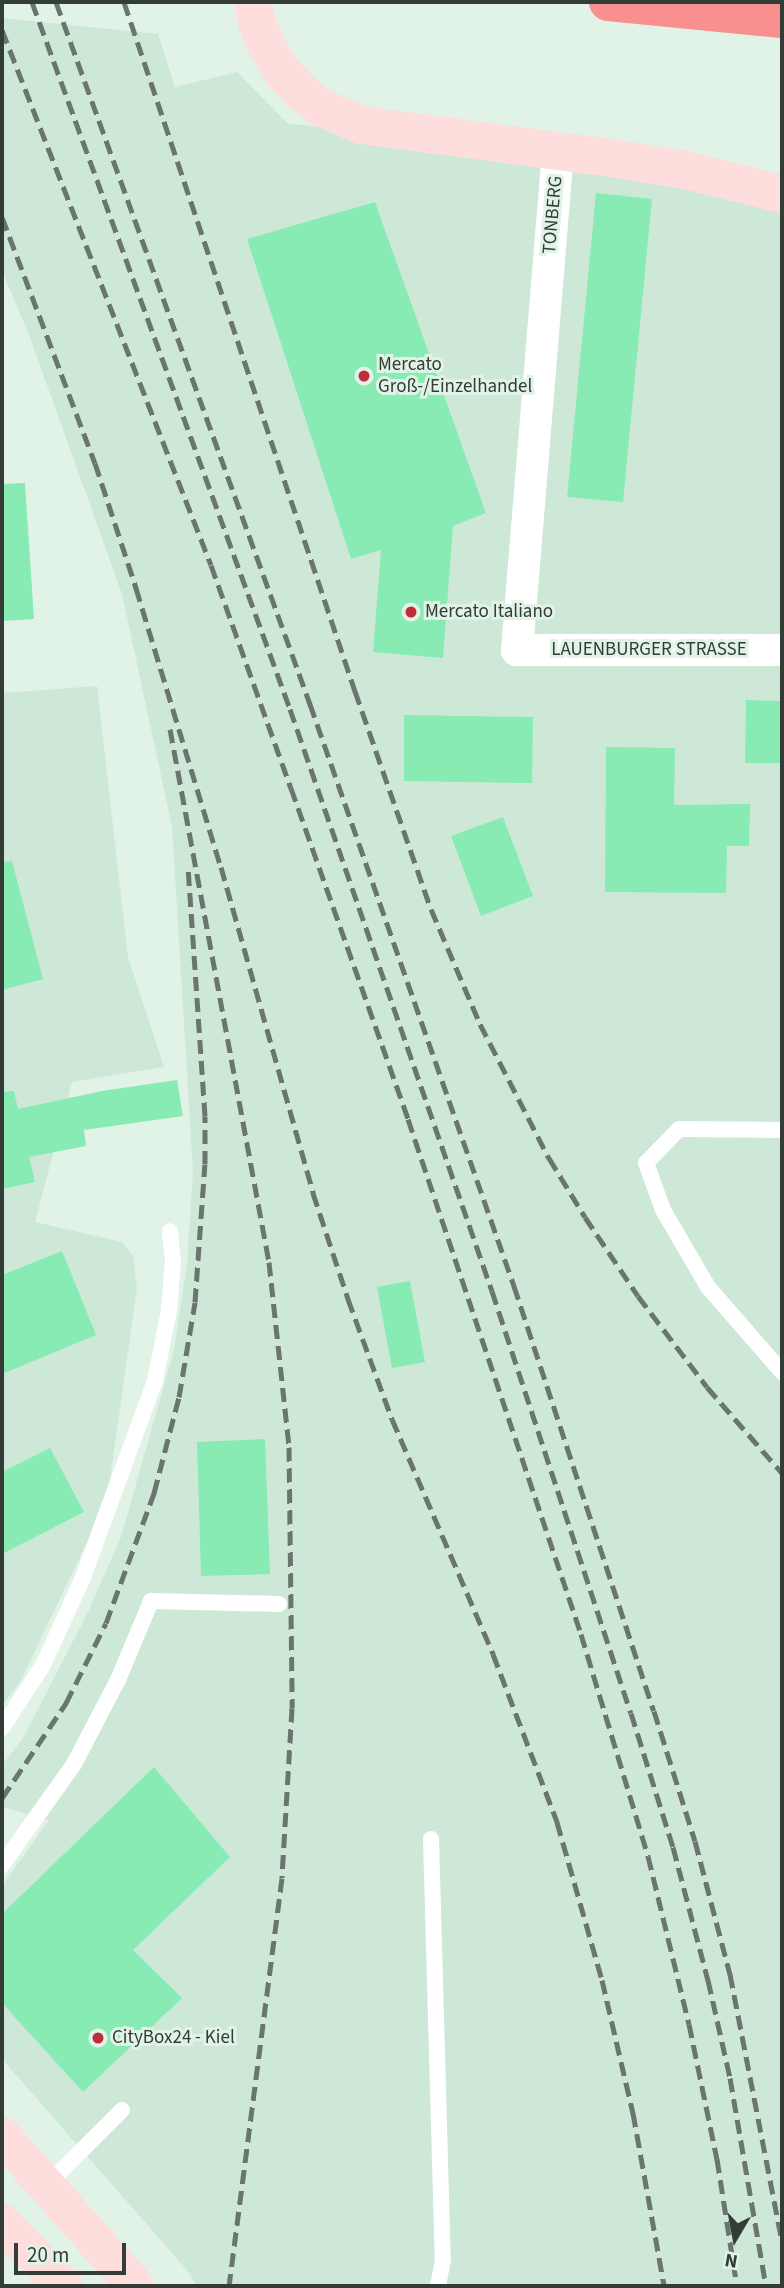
<!DOCTYPE html>
<meta charset="utf-8">
<style>
body{margin:0}
#map{position:relative;width:784px;height:2288px;overflow:hidden;background:#e1f3e7;font-family:"Source Sans 3",sans-serif}
div>[style]{position:absolute}
.built>*{inset:0;background:#cee8d8}
.building>*{inset:0;background:#88ebb3}
.lane>*{height:16px;margin:-8px;padding:0 8px;transform-origin:8px;border-radius:8px;background:#fff}
.street>*{height:32px;margin:-16px;padding:0 16px;transform-origin:16px;border-radius:16px;background:#fff}
.secondary>*{height:38px;margin:-19px;padding:0 19px;transform-origin:19px;border-radius:19px;background:#fddedd}
.highway>*{height:38px;margin:-19px;padding:0 19px;transform-origin:19px;border-radius:19px;background:#f7908e}
.rail>*{height:5px;margin-top:-2.5px;transform-origin:0;background:repeating-linear-gradient(90deg,#6a756e 0 14px,transparent 0 21px)}
.dots>*{width:19px;height:19px;translate:-50% -50%;box-sizing:border-box;border:4px solid #e1f3e7;border-radius:50%}
span{translate:-50% -50%;white-space:nowrap;text-align:center;line-height:1.15;-webkit-text-stroke:6px #e1f3e7;paint-order:stroke}
.street-label{font-size:19px;color:#343c37}
.poi-label{font-size:19px;color:#343c37}
.left{translate:0 -50%;text-align:left}
.frame{position:absolute;inset:0;border:4px solid #343c37;pointer-events:none}
.north{position:absolute;left:700px;top:2204px;width:70px;height:70px;-webkit-text-stroke:5px #e1f3e7;paint-order:stroke;rotate:190deg;font-size:19px;font-weight:700;line-height:28px;text-align:center;color:#343c37}
.north::after{content:'';display:block;margin:auto;width:24px;height:32px;background:#343c37;clip-path:polygon(50% 0,100% 100%,50% 72%,0 100%)}
.scale{position:absolute;left:14px;top:2243px;width:112px;height:32px;box-sizing:border-box;border:4px solid #343c37;border-top:0;padding-left:9px;font-size:21px;line-height:24px;white-space:nowrap;color:#343c37;-webkit-text-stroke:5px #e1f3e7;paint-order:stroke}
</style>
<div id="map">
<div class="built">
<i style="clip-path:polygon(2px 18px,158px 34px,175px 87px,237px 72px,288px 124px,400px 132px,782px 194px,782px 2286px,197px 2286px,186px 2269px,2px 2059px,2px 1886px,49px 1820px,2px 1807px,2px 1765px,23px 1738px,88px 1612px,121px 1537px,174px 1350px,187px 1263px,193px 1172px,172px 827px,122px 594px,29px 335px,2px 271px)"></i>
<i style="clip-path:polygon(97px 686px,128px 957px,164px 1067px,72px 1082px,35px 1222px,122px 1242px,133px 1256px,137px 1288px,107px 1501px,21px 1680px,2px 1706px,2px 693px)"></i>
</div>
<div class="building">
<i style="clip-path:polygon(596px 193px,652px 199px,623px 502px,567px 497px)"></i>
<i style="clip-path:polygon(375px 202px,486px 513px,453px 526px,443px 658px,373px 652px,381px 550px,351px 559px,247px 239px)"></i>
<i style="clip-path:polygon(25px 483px,34px 619px,2px 621px,2px 484px)"></i>
<i style="clip-path:polygon(746px 700px,782px 701px,782px 763px,745px 763px)"></i>
<i style="clip-path:polygon(404px 715px,533px 717px,532px 783px,404px 781px)"></i>
<i style="clip-path:polygon(606px 747px,675px 748px,674px 805px,750px 804px,749px 846px,727px 846px,726px 893px,605px 892px)"></i>
<i style="clip-path:polygon(503px 817px,533px 896px,481px 916px,451px 836px)"></i>
<i style="clip-path:polygon(12px 861px,43px 979px,2px 990px,2px 862px)"></i>
<i style="clip-path:polygon(177px 1080px,183px 1116px,84px 1130px,86px 1146px,29px 1157px,35px 1182px,2px 1189px,2px 1092px,14px 1091px,18px 1109px,102px 1091px)"></i>
<i style="clip-path:polygon(62px 1251px,96px 1335px,2px 1374px,2px 1275px)"></i>
<i style="clip-path:polygon(410px 1281px,425px 1362px,392px 1368px,377px 1287px)"></i>
<i style="clip-path:polygon(265px 1439px,270px 1574px,201px 1576px,197px 1442px)"></i>
<i style="clip-path:polygon(50px 1448px,84px 1512px,2px 1554px,2px 1472px)"></i>
<i style="clip-path:polygon(154px 1767px,230px 1857px,133px 1950px,182px 1998px,83px 2092px,2px 2003px,2px 1914px)"></i>
</div>
<div class="lane">
<i style="left:782px;top:1130px;width:103px;rotate:-179.4deg"></i>
<i style="left:679px;top:1129px;width:47px;rotate:134.1deg"></i>
<i style="left:646px;top:1163px;width:50px;rotate:70.1deg"></i>
<i style="left:663px;top:1210px;width:89px;rotate:59.7deg"></i>
<i style="left:708px;top:1287px;width:113px;rotate:49deg"></i>
<i style="left:2px;top:1728px;width:75px;rotate:-56.9deg"></i>
<i style="left:43px;top:1665px;width:94px;rotate:-65.4deg"></i>
<i style="left:82px;top:1580px;width:212px;rotate:-69.9deg"></i>
<i style="left:155px;top:1381px;width:72px;rotate:-78.8deg"></i>
<i style="left:169px;top:1310px;width:49px;rotate:-85.3deg"></i>
<i style="left:173px;top:1261px;width:30px;rotate:-96deg"></i>
<i style="left:431px;top:1839px;width:421px;rotate:88.4deg"></i>
<i style="left:443px;top:2260px;width:26px;rotate:101deg"></i>
<i style="left:2px;top:1865px;width:124px;rotate:-54.5deg"></i>
<i style="left:74px;top:1764px;width:95px;rotate:-62.4deg"></i>
<i style="left:118px;top:1680px;width:86px;rotate:-67.3deg"></i>
<i style="left:151px;top:1601px;width:128px;rotate:1.3deg"></i>
<i style="left:47px;top:2185px;width:106px;rotate:-45deg"></i>
</div>
<div class="street">
<i style="left:558px;top:151px;width:501px;rotate:94.7deg"></i>
<i style="left:517px;top:650px;width:265px"></i>
</div>
<div class="secondary">
<i style="left:253px;top:2px;width:21px;rotate:79deg"></i>
<i style="left:257px;top:23px;width:23px;rotate:67deg"></i>
<i style="left:266px;top:44px;width:29px;rotate:61deg"></i>
<i style="left:280px;top:69px;width:30px;rotate:48deg"></i>
<i style="left:300px;top:91px;width:26px;rotate:39deg"></i>
<i style="left:320px;top:107px;width:45px;rotate:23.7deg"></i>
<i style="left:361px;top:125px;width:259px;rotate:7.5deg"></i>
<i style="left:618px;top:159px;width:68px;rotate:9.3deg"></i>
<i style="left:685px;top:170px;width:100px;rotate:13.9deg"></i>
<i style="left:2px;top:2136px;width:200px;rotate:48.4deg"></i>
<i style="left:2px;top:2223px;width:88px;rotate:45.5deg"></i>
</div>
<div class="highway">
<i style="left:608px;top:2px;width:175px;rotate:5.6deg"></i>
</div>
<div class="rail">
<i style="left:32px;top:2px;width:753px;rotate:69.95deg"></i>
<i style="left:290px;top:709px;width:616px;rotate:70.86deg"></i>
<i style="left:492px;top:1291px;width:444px;rotate:71.8deg"></i>
<i style="left:631px;top:1713px;width:140px;rotate:72.6deg"></i>
<i style="left:673px;top:1847px;width:138px;rotate:75.3deg"></i>
<i style="left:708px;top:1980px;width:100px;rotate:77.3deg"></i>
<i style="left:730px;top:2078px;width:211px;rotate:80.2deg"></i>
<i style="left:56px;top:2px;width:747px;rotate:70.11deg"></i>
<i style="left:310px;top:704px;width:617px;rotate:70.68deg"></i>
<i style="left:514px;top:1286px;width:447px;rotate:71.8deg"></i>
<i style="left:654px;top:1711px;width:136px;rotate:72.5deg"></i>
<i style="left:695px;top:1841px;width:138px;rotate:75.3deg"></i>
<i style="left:730px;top:1974px;width:272px;rotate:79deg"></i>
<i style="left:124px;top:2px;width:727px;rotate:71.47deg"></i>
<i style="left:355px;top:691px;width:231px;rotate:70.8deg"></i>
<i style="left:431px;top:909px;width:125px;rotate:66.9deg"></i>
<i style="left:480px;top:1024px;width:151px;rotate:62.8deg"></i>
<i style="left:549px;top:1158px;width:69px;rotate:58.6deg"></i>
<i style="left:585px;top:1217px;width:95px;rotate:56.1deg"></i>
<i style="left:638px;top:1296px;width:114px;rotate:52.8deg"></i>
<i style="left:707px;top:1387px;width:114px;rotate:48.9deg"></i>
<i style="left:2px;top:30px;width:574px;rotate:68.66deg"></i>
<i style="left:211px;top:565px;width:237px;rotate:70.3deg"></i>
<i style="left:291px;top:788px;width:351px;rotate:70.5deg"></i>
<i style="left:408px;top:1119px;width:543px;rotate:71.43deg"></i>
<i style="left:581px;top:1634px;width:232px;rotate:73.2deg"></i>
<i style="left:648px;top:1856px;width:173px;rotate:76.3deg"></i>
<i style="left:689px;top:2024px;width:138px;rotate:78.3deg"></i>
<i style="left:717px;top:2159px;width:129px;rotate:81.1deg"></i>
<i style="left:2px;top:217px;width:263px;rotate:69.3deg"></i>
<i style="left:95px;top:463px;width:132px;rotate:71.8deg"></i>
<i style="left:136px;top:588px;width:292px;rotate:73.1deg"></i>
<i style="left:221px;top:867px;width:339px;rotate:74.2deg"></i>
<i style="left:313px;top:1193px;width:112px;rotate:71.7deg"></i>
<i style="left:348px;top:1299px;width:128px;rotate:69.9deg"></i>
<i style="left:392px;top:1419px;width:256px;rotate:66.7deg"></i>
<i style="left:493px;top:1654px;width:180px;rotate:69.1deg"></i>
<i style="left:557px;top:1822px;width:164px;rotate:74.1deg"></i>
<i style="left:602px;top:1980px;width:137px;rotate:76.9deg"></i>
<i style="left:633px;top:2113px;width:176px;rotate:79.8deg"></i>
<i style="left:170px;top:729px;width:542px;rotate:79.48deg"></i>
<i style="left:269px;top:1262px;width:186px;rotate:83.8deg"></i>
<i style="left:289px;top:1447px;width:261px;rotate:89.3deg"></i>
<i style="left:292px;top:1708px;width:170px;rotate:93.4deg"></i>
<i style="left:282px;top:1878px;width:411px;rotate:97.4deg"></i>
<i style="left:2px;top:1798px;width:115px;rotate:-56deg"></i>
<i style="left:66px;top:1703px;width:89px;rotate:-63.4deg"></i>
<i style="left:106px;top:1623px;width:139px;rotate:-69.7deg"></i>
<i style="left:154px;top:1493px;width:99px;rotate:-75.4deg"></i>
<i style="left:179px;top:1397px;width:96px;rotate:-80.4deg"></i>
<i style="left:195px;top:1302px;width:138px;rotate:-85.9deg"></i>
<i style="left:205px;top:1164px;width:48px;rotate:-90deg"></i>
<i style="left:205px;top:1116px;width:249px;rotate:-93.9deg"></i>
</div>
<div class="dots">
<i style="left:364px;top:376px;background:#be2d3a"></i>
<i style="left:411px;top:612px;background:#be2d3a"></i>
<i style="left:98px;top:2038px;background:#be2d3a"></i>
</div>
<div class="street-label">
<span style="left:553px;top:215px;rotate:-85deg">TONBERG</span>
<span style="left:649px;top:650px">LAUENBURGER STRASSE</span>
</div>
<div class="poi-label">
<span class="left" style="left:378px;top:376px">Mercato<br>Groß-/Einzelhandel</span>
<span class="left" style="left:425px;top:612px">Mercato Italiano</span>
<span class="left" style="left:112px;top:2038px">CityBox24 - Kiel</span>
</div>
<div class="frame"></div>
<div class="north">N</div>
<div class="scale">20 m</div>
</div>
